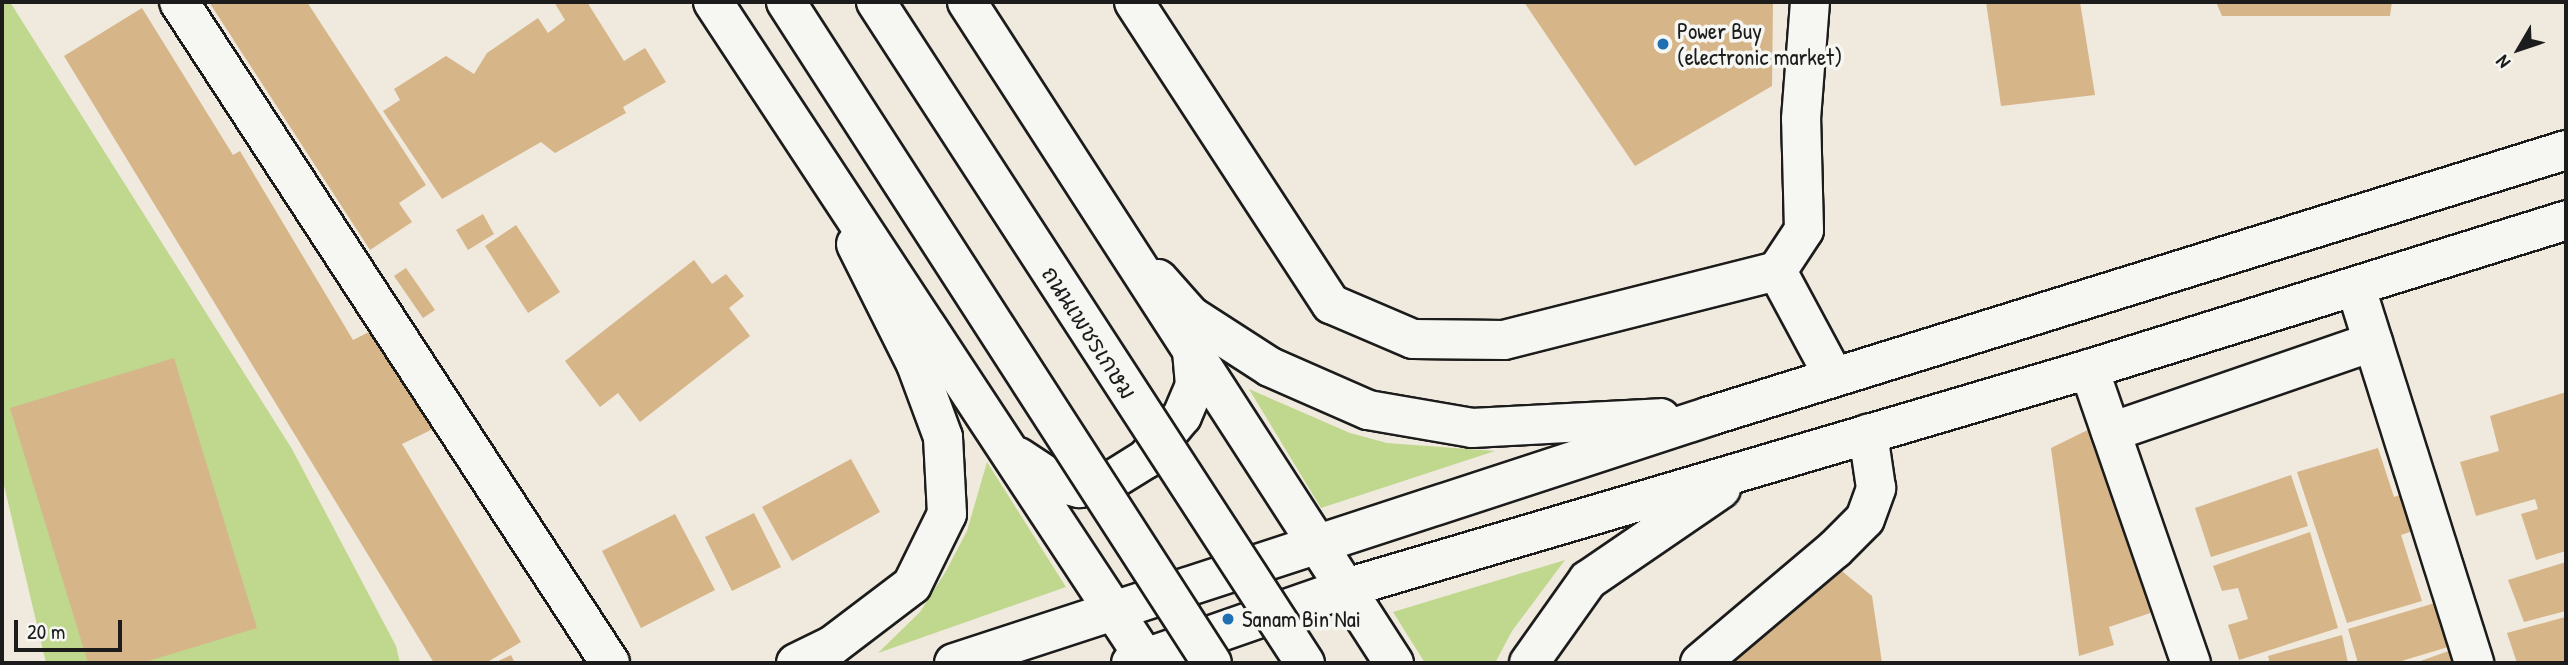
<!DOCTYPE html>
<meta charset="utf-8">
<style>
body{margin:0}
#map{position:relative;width:2568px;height:665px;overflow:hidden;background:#f0e9dd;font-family:"Patrick Hand","Playpen Sans Thai",sans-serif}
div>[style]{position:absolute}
.green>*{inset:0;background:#bfd88e}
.building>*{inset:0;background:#d6b589}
.roads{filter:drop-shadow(2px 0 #1c1c1c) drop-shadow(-2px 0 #1c1c1c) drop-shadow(0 2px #1c1c1c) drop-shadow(0 -2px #1c1c1c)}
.minor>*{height:38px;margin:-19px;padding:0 19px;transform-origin:19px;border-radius:19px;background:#f6f6f2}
.major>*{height:38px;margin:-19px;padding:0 19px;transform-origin:19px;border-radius:19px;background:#f6f6f2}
.highway>*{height:38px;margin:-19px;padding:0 19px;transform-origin:19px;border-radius:19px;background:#f6f6f2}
.bridges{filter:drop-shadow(2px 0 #1c1c1c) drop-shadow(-2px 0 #1c1c1c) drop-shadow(0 2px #1c1c1c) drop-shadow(0 -2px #1c1c1c)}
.highway-bridge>*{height:38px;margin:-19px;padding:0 19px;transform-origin:19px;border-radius:19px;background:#f6f6f2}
.dots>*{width:19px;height:19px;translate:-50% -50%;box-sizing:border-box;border:4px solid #f6f6f2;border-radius:50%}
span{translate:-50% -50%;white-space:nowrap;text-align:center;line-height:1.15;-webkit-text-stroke:7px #f6f6f2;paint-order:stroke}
.poi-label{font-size:23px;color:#1c1c1c}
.left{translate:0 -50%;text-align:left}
.street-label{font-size:23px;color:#1c1c1c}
.frame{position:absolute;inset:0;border:4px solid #1c1c1c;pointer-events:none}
.north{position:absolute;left:2484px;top:14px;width:70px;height:70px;-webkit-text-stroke:5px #f6f6f2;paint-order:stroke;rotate:231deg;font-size:19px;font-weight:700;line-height:28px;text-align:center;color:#1c1c1c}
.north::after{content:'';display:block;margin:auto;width:24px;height:32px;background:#1c1c1c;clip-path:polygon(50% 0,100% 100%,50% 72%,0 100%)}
.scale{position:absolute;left:14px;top:620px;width:108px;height:32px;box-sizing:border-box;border:4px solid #1c1c1c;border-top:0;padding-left:9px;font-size:21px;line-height:24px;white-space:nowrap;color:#1c1c1c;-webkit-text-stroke:5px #f6f6f2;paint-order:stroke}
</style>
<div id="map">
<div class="green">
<i style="clip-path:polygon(2px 2px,10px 2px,292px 449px,396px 646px,400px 663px,46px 663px,2px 477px)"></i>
<i style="clip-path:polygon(1249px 389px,1350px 433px,1387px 443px,1495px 451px,1321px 508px)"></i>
<i style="clip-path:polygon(987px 462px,1066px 587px,878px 653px,920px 612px,946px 571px,967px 531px)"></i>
<i style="clip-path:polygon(1565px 560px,1512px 631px,1495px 663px,1425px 663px,1393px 612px)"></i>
</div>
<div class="building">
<i style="clip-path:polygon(209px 2px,307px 2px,426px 185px,399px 203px,412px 222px,370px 250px)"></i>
<i style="clip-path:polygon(554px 2px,587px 2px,624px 61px,645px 48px,666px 82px,623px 107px,626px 113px,555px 153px,541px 142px,442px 199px,383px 111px,400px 100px,394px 89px,446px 56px,474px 74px,487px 53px,538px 18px,548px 33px,565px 20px)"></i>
<i style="clip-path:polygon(1524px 2px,1773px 2px,1772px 86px,1635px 166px)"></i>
<i style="clip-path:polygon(1986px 2px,2080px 2px,2095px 95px,2001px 106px)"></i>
<i style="clip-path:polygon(2216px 2px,2392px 2px,2390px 16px,2222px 16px)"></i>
<i style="clip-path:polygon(142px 8px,233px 155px,240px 151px,353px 340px,377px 328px,437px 427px,402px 444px,521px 642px,486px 663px,434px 663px,64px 56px)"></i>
<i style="clip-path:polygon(483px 214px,494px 234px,468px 250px,456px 230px)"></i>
<i style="clip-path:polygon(516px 225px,560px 292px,528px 313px,485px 246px)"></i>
<i style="clip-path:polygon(694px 260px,712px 284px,726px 274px,744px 296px,729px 308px,750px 336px,640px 422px,618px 393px,600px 407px,565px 361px)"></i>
<i style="clip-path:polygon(406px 268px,435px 310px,423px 318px,394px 276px)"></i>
<i style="clip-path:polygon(174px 358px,257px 628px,142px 663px,88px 663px,10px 408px)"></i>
<i style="clip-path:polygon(2566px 392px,2566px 551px,2536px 560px,2521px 514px,2538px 509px,2535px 499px,2476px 516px,2460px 462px,2499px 451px,2490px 416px)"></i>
<i style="clip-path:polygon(2100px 424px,2171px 606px,2109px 627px,2114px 645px,2079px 656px,2051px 448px)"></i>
<i style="clip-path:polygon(2378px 448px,2394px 497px,2411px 491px,2424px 527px,2401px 535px,2422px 601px,2347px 623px,2297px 472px)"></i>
<i style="clip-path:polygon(851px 459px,880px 512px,792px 561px,762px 507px)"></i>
<i style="clip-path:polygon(2291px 475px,2308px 526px,2211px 557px,2195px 508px)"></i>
<i style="clip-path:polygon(754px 513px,781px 567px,732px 591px,705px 537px)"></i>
<i style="clip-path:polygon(675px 514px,715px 590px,641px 628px,602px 551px)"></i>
<i style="clip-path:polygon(2310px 532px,2338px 628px,2239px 660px,2228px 625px,2248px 619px,2238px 588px,2222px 591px,2213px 566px)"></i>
<i style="clip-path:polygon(2566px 562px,2566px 611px,2524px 622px,2508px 580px)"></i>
<i style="clip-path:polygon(1837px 567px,1872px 596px,1882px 663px,1728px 663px)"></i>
<i style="clip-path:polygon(2438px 602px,2448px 647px,2395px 663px,2358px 663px,2348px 629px)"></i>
<i style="clip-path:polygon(2565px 617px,2566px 663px,2517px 663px,2507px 633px)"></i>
<i style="clip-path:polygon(2342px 635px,2348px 663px,2270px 663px,2268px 656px)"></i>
<i style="clip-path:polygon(2457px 648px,2462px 663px,2415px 663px)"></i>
<i style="clip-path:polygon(511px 655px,515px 663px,494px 663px)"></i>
</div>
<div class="roads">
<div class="minor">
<i style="left:179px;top:2px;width:789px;rotate:56.89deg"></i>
<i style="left:1134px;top:2px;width:361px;rotate:56.9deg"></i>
<i style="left:1331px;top:304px;width:89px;rotate:23.1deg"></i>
<i style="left:1413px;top:339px;width:91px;rotate:0.6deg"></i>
<i style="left:1504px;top:340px;width:282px;rotate:-14.2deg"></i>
<i style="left:1777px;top:271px;width:49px;rotate:-56.6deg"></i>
<i style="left:1804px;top:230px;width:111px;rotate:-91.5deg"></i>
<i style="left:1801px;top:119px;width:117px;rotate:-85.6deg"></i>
<i style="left:1777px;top:271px;width:120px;rotate:61.7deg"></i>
<i style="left:2356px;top:288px;width:393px;rotate:72.5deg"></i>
<i style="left:2089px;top:369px;width:311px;rotate:70.9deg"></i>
<i style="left:2111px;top:432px;width:277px;rotate:-19deg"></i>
<i style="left:1700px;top:663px;width:177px;rotate:-40.2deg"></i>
<i style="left:1835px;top:549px;width:42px;rotate:-45deg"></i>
<i style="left:1865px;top:519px;width:33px;rotate:-70deg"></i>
<i style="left:1876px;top:488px;width:55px;rotate:-98.4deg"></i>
</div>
<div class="major">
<i style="left:1158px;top:279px;width:50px;rotate:48.3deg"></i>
<i style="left:1191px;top:316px;width:94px;rotate:32.8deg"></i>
<i style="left:1270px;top:367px;width:107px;rotate:23.7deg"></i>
<i style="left:1368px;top:410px;width:106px;rotate:9.8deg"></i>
<i style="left:1472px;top:428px;width:189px;rotate:-3deg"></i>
<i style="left:796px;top:663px;width:41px;rotate:-25.9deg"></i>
<i style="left:833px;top:645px;width:99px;rotate:-37.2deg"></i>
<i style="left:912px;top:585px;width:79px;rotate:-63.8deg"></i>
<i style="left:947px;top:514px;width:77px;rotate:-93deg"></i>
<i style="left:943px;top:437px;width:78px;rotate:-110.3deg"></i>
<i style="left:916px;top:364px;width:134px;rotate:-116.6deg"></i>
<i style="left:954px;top:663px;width:795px;rotate:-18.09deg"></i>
<i style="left:1710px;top:416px;width:896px;rotate:-17.26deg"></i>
<i style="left:1131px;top:663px;width:228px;rotate:-19.2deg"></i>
<i style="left:1346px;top:588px;width:775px;rotate:-16.42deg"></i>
<i style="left:2089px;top:369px;width:500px;rotate:-17.3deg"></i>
<i style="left:1529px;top:663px;width:102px;rotate:-54.6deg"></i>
<i style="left:1588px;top:580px;width:161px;rotate:-34.4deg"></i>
</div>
<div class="highway">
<i style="left:713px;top:2px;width:791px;rotate:56.65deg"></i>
<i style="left:967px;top:2px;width:787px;rotate:57.14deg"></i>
<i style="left:1018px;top:457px;width:45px;rotate:33.3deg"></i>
<i style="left:1056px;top:482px;width:24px;rotate:15deg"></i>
<i style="left:1079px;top:488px;width:34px;rotate:-14deg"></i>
<i style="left:1112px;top:480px;width:40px;rotate:-32deg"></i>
<i style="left:1146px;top:459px;width:56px;rotate:-50.1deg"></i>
<i style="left:1182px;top:416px;width:34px;rotate:-67deg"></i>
<i style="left:1195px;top:385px;width:37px;rotate:-95deg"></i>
</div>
</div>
<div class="bridges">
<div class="highway-bridge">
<i style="left:786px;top:2px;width:786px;rotate:57.2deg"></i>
<i style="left:876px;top:2px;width:788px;rotate:57.02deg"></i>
</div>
</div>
<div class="dots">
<i style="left:1663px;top:44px;background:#1f6fb2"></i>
<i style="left:1228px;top:619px;background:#1f6fb2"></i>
</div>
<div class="poi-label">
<span class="left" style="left:1677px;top:44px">Power Buy<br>(electronic market)</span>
<span class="left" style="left:1242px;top:619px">Sanam Bin Nai</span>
</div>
<div class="street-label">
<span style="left:1089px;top:333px;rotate:57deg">ถนนเพชรเกษม</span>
</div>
<div class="frame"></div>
<div class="north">N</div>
<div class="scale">20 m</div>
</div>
